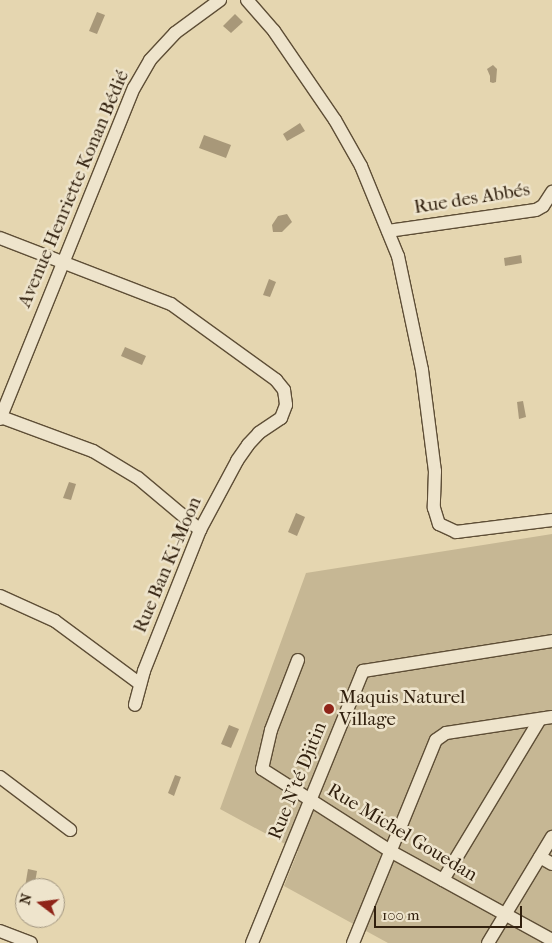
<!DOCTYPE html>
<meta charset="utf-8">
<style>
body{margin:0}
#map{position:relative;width:552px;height:943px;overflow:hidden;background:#e5d6b0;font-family:"IM FELL French Canon",serif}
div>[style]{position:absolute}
.green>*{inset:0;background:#c6b794}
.water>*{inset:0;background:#a89879}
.roads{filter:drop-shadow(1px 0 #5e4e36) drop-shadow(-1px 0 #5e4e36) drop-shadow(0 1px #5e4e36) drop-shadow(0 -1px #5e4e36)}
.minor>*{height:12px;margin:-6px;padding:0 6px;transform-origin:6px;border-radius:6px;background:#eee4cc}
.dots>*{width:14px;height:14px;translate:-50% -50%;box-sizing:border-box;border:2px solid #eee4cc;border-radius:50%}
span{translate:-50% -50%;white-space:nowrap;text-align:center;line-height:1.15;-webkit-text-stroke:5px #eee4cc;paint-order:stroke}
.street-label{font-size:19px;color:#31200e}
.poi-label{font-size:19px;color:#31200e}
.left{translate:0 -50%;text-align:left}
.north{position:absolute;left:15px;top:878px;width:50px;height:50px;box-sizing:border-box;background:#eee4cc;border:1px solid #a29680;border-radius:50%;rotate:285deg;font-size:14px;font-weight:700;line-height:20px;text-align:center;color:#31200e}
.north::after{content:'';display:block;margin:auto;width:18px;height:22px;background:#8f2418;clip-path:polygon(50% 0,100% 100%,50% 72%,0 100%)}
.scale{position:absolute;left:374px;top:906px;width:148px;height:22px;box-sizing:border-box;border:2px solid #31200e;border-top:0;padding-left:6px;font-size:15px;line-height:18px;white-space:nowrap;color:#31200e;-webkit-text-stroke:4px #eee4cc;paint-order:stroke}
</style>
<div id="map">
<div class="green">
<i style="clip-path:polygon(552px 534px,552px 943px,388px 943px,284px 886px,298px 851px,220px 809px,306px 573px)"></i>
</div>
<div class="water">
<i style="clip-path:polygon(97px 12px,105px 15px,97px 34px,89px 31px)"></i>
<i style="clip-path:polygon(235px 14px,243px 22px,231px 33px,223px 26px)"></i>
<i style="clip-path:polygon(493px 65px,497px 69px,496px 82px,493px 83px,490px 82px,490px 76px,487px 69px)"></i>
<i style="clip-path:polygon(300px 123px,305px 131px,287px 141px,283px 134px)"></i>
<i style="clip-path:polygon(204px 135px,231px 145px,226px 158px,199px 148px)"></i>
<i style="clip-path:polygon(287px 214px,292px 222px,282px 232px,273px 232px,272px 225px,278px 216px)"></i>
<i style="clip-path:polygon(521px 255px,522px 263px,505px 266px,504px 258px)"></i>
<i style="clip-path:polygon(269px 279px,276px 282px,270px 297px,263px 295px)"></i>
<i style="clip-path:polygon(125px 347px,146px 356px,142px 365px,121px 356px)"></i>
<i style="clip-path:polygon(523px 401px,526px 417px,519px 419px,517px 402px)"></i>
<i style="clip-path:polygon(69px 482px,76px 484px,71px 500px,63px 498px)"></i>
<i style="clip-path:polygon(296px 513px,305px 517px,297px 536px,288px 532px)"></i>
<i style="clip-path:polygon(229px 725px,239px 729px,231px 748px,221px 744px)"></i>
<i style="clip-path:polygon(175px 775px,181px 777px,174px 796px,168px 793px)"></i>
<i style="clip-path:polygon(28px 869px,37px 871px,34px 888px,25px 887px)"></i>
</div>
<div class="roads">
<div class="minor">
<i style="left:247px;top:0;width:41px;rotate:48.9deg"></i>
<i style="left:274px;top:31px;width:108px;rotate:55.6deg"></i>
<i style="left:335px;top:120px;width:53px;rotate:60.5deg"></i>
<i style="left:361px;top:166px;width:97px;rotate:67.7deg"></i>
<i style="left:398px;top:256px;width:116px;rotate:78.1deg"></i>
<i style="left:422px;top:370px;width:102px;rotate:82.7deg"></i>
<i style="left:435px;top:471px;width:37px;rotate:92deg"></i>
<i style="left:434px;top:508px;width:17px;rotate:73deg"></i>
<i style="left:439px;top:524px;width:19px;rotate:25deg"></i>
<i style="left:456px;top:532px;width:97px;rotate:-7.1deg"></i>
<i style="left:388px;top:231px;width:149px;rotate:-8.1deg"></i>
<i style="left:536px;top:210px;width:8px;rotate:-30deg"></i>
<i style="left:543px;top:206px;width:17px;rotate:-57deg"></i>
<i style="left:0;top:238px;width:183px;rotate:21.1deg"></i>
<i style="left:171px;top:304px;width:130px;rotate:35.9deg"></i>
<i style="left:276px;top:380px;width:13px;rotate:51deg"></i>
<i style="left:284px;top:390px;width:15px;rotate:82deg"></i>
<i style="left:286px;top:405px;width:14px;rotate:111deg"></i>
<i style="left:281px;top:418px;width:27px;rotate:146deg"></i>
<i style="left:259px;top:433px;width:16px;rotate:133deg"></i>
<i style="left:248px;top:445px;width:19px;rotate:125deg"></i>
<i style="left:237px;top:461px;width:78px;rotate:118.2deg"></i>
<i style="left:200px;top:530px;width:152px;rotate:111.7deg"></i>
<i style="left:144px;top:671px;width:35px;rotate:105deg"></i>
<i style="left:1px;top:417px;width:98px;rotate:20.3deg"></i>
<i style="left:93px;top:451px;width:52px;rotate:31deg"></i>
<i style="left:138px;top:478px;width:81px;rotate:40deg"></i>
<i style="left:0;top:419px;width:357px;rotate:-68deg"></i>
<i style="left:134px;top:88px;width:32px;rotate:-60deg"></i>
<i style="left:150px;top:60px;width:37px;rotate:-47deg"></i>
<i style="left:175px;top:33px;width:56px;rotate:-36.3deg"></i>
<i style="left:0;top:596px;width:60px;rotate:24.4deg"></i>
<i style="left:55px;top:621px;width:106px;rotate:36.5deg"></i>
<i style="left:298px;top:660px;width:75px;rotate:111.1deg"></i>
<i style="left:271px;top:730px;width:40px;rotate:103deg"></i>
<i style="left:262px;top:769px;width:152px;rotate:32.6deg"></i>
<i style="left:390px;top:851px;width:185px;rotate:28.8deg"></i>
<i style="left:0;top:777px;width:88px;rotate:37.1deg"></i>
<i style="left:540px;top:857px;width:14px;rotate:30deg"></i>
<i style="left:443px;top:880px;width:188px;rotate:-58.9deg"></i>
<i style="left:0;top:931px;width:33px;rotate:21deg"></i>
<i style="left:252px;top:943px;width:294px;rotate:-67.8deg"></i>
<i style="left:363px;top:671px;width:191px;rotate:-9deg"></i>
<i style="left:353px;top:943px;width:219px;rotate:-67.8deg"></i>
<i style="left:436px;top:740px;width:12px;rotate:-35deg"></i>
<i style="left:446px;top:733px;width:107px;rotate:-8.6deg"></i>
<i style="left:488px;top:943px;width:124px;rotate:-58.9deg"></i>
</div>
</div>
<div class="dots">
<i style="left:329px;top:709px;background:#8f2418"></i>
</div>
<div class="street-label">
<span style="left:74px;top:189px;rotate:-67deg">Avenue Henriette Konan Bédié</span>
<span style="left:472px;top:199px;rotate:-9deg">Rue des Abbés</span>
<span style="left:168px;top:565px;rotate:-67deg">Rue Ban Ki-Moon</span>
<span style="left:298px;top:781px;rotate:-68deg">Rue N'té Djitin</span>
<span style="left:402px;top:833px;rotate:31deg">Rue Michel Gouedan</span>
</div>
<div class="poi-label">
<span class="left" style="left:339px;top:709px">Maquis Naturel<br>Village</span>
</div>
<div class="north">N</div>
<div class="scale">100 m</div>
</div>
